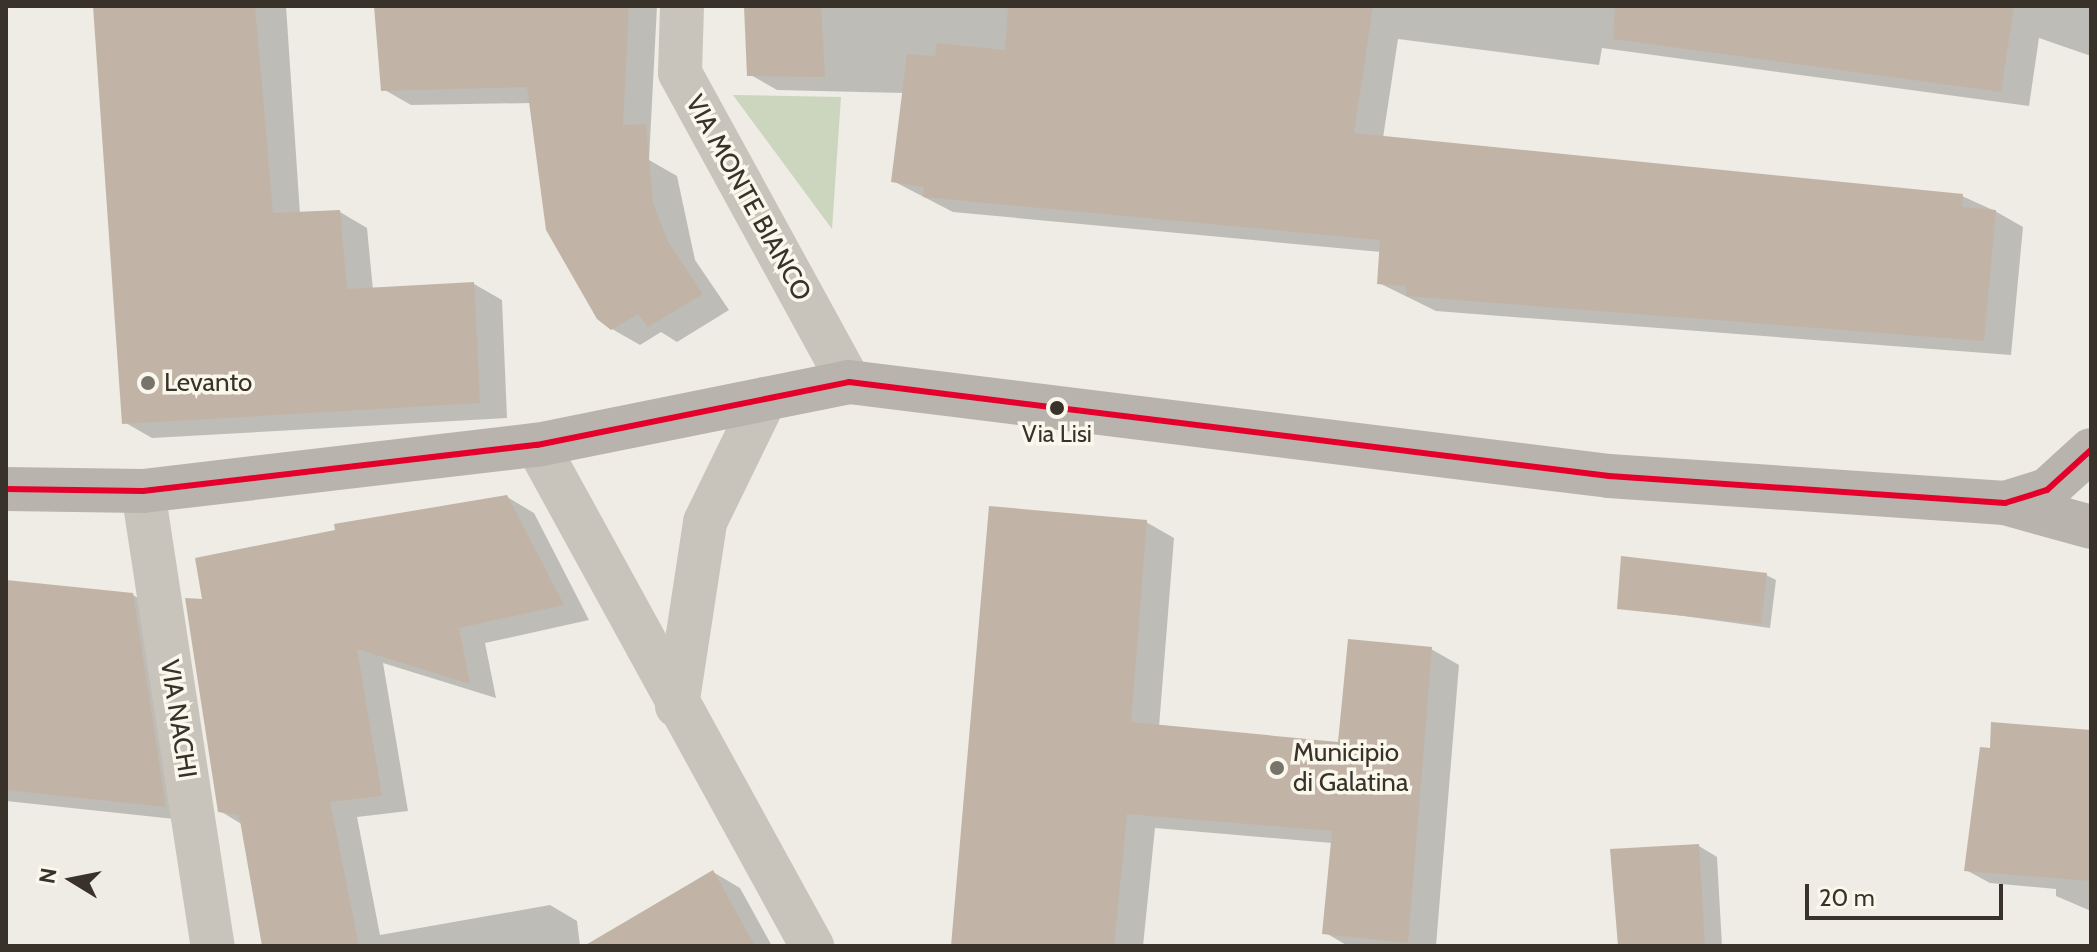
<!DOCTYPE html>
<style>
body{margin:0}
#map{position:relative;width:2097px;height:952px;overflow:hidden;background:#eeece4;font-family:Cabin,sans-serif}
div>[style]{position:absolute}
.green>*{inset:0;background:#ccd5be}
.shadow>*{inset:0;background:#0003}
.building>*{inset:0;background:#c1b4a6}
.minor>*{height:44px;margin:-22px;padding:0 22px;transform-origin:22px;border-radius:22px;background:#c8c4bc}
.secondary>*{height:44px;margin:-22px;padding:0 22px;transform-origin:22px;border-radius:22px;background:#b8b4ad}
.bus-1>*{height:6px;margin:-3px;padding:0 3px;transform-origin:3px;border-radius:3px;background:#e4002b}
.dots>*{width:22px;height:22px;translate:-50% -50%;box-sizing:border-box;border:4px solid #faf7ec;border-radius:50%}
span{translate:-50% -50%;white-space:nowrap;text-align:center;line-height:1.15;-webkit-text-stroke:7px #faf7ec;paint-order:stroke}
.bus-label{font-size:24px;color:#39322a}
.street-label{font-size:26px;color:#39322a}
.poi-label{font-size:26px;color:#39322a}
.left{translate:0 -50%;text-align:left}
.frame{position:absolute;inset:0;border:8px solid #39322a;pointer-events:none}
.north{position:absolute;left:32px;top:840px;width:80px;height:80px;-webkit-text-stroke:6px #faf7ec;paint-order:stroke;rotate:280deg;font-size:22px;font-weight:700;line-height:32px;text-align:center;color:#39322a}
.north::after{content:'';display:block;margin:auto;width:28px;height:36px;background:#39322a;clip-path:polygon(50% 0,100% 100%,50% 72%,0 100%)}
.scale{position:absolute;left:1805px;top:884px;width:198px;height:36px;box-sizing:border-box;border:4px solid #39322a;border-top:0;padding-left:10px;font-size:24px;line-height:28px;white-space:nowrap;color:#39322a;-webkit-text-stroke:6px #faf7ec;paint-order:stroke}
</style>
<div id="map">
<div class="green">
<i style="clip-path:polygon(733px 95px,841px 97px,832px 229px)"></i>
</div>
<div class="shadow">
<i style="clip-path:polygon(95px 6px,286px 6px,300px 214px,340px 212px,367px 228px,373px 290px,474px 284px,502px 300px,507px 418px,152px 438px,124px 422px)"></i>
<i style="clip-path:polygon(376px 6px,657px 6px,649px 160px,677px 176px,695px 260px,729px 310px,677px 342px,661px 332px,640px 345px,612px 329px,531px 103px,411px 105px,383px 89px)"></i>
<i style="clip-path:polygon(746px 6px,2091px 6px,2091px 56px,2039px 38px,2029px 106px,1602px 48px,1599px 65px,1398px 39px,1383px 138px,1962px 196px,1995px 211px,2023px 227px,2011px 355px,1436px 311px,1379px 283px,1381px 252px,953px 212px,893px 181px,904px 93px,777px 90px,749px 74px)"></i>
<i style="clip-path:polygon(507px 497px,534px 513px,589px 620px,485px 643px,496px 698px,383px 663px,408px 811px,357px 817px,380px 935px,550px 905px,577px 921px,580px 946px,264px 946px,243px 825px,220px 811px,205px 602px)"></i>
<i style="clip-path:polygon(1146px 522px,1174px 538px,1159px 727px,1340px 744px,1431px 649px,1459px 665px,1436px 946px,1348px 946px,1324px 932px,1332px 843px,1155px 828px,1143px 946px,953px 946px)"></i>
<i style="clip-path:polygon(1766px 575px,1776px 580px,1770px 628px,1619px 607px)"></i>
<i style="clip-path:polygon(6px 582px,133px 595px,160px 611px,193px 821px,6px 801px)"></i>
<i style="clip-path:polygon(2091px 732px,2091px 911px,2056px 896px,2056px 889px,1990px 883px,1966px 870px,1992px 750px)"></i>
<i style="clip-path:polygon(1699px 846px,1717px 857px,1722px 946px,1620px 946px)"></i>
<i style="clip-path:polygon(713px 872px,740px 888px,772px 946px,588px 946px)"></i>
</div>
<div class="building">
<i style="clip-path:polygon(93px 6px,255px 6px,273px 213px,340px 210px,347px 289px,474px 282px,480px 403px,122px 424px)"></i>
<i style="clip-path:polygon(374px 6px,629px 6px,623px 125px,646px 124px,653px 203px,668px 242px,703px 294px,648px 327px,638px 314px,611px 330px,597px 319px,546px 230px,527px 87px,381px 91px)"></i>
<i style="clip-path:polygon(744px 6px,821px 6px,825px 77px,747px 76px)"></i>
<i style="clip-path:polygon(1008px 6px,1373px 6px,1354px 133px,1963px 194px,1962px 207px,1996px 210px,1984px 341px,1406px 296px,1406px 286px,1377px 284px,1380px 240px,923px 197px,924px 187px,891px 182px,907px 54px,935px 56px,937px 43px,1005px 50px)"></i>
<i style="clip-path:polygon(1615px 6px,2014px 6px,2001px 92px,1613px 39px)"></i>
<i style="clip-path:polygon(507px 495px,564px 605px,459px 628px,470px 684px,357px 649px,382px 796px,330px 802px,359px 946px,262px 946px,239px 815px,218px 812px,185px 598px,202px 599px,195px 558px,335px 530px,334px 524px)"></i>
<i style="clip-path:polygon(989px 506px,1147px 520px,1131px 722px,1338px 742px,1348px 639px,1432px 647px,1408px 943px,1322px 934px,1332px 831px,1127px 814px,1114px 946px,951px 946px)"></i>
<i style="clip-path:polygon(1621px 556px,1767px 573px,1761px 624px,1617px 609px)"></i>
<i style="clip-path:polygon(6px 580px,133px 593px,166px 807px,6px 790px)"></i>
<i style="clip-path:polygon(1991px 722px,2091px 730px,2091px 881px,1964px 871px,1980px 747px,1990px 748px)"></i>
<i style="clip-path:polygon(1699px 844px,1705px 946px,1618px 946px,1610px 849px)"></i>
<i style="clip-path:polygon(713px 870px,755px 946px,584px 946px)"></i>
</div>
<div class="minor">
<i style="left:682px;top:6px;width:67px;rotate:91.7deg"></i>
<i style="left:680px;top:73px;width:352px;rotate:61.3deg"></i>
<i style="left:537px;top:445px;width:572px;rotate:61.24deg"></i>
<i style="left:143px;top:491px;width:460px;rotate:81.3deg"></i>
<i style="left:677px;top:706px;width:186px;rotate:-81.3deg"></i>
<i style="left:705px;top:522px;width:137px;rotate:-64deg"></i>
</div>
<div class="secondary">
<i style="left:6px;top:489px;width:137px;rotate:0.8deg"></i>
<i style="left:143px;top:491px;width:397px;rotate:-6.7deg"></i>
<i style="left:537px;top:445px;width:318px;rotate:-11.4deg"></i>
<i style="left:849px;top:382px;width:766px;rotate:7.05deg"></i>
<i style="left:1609px;top:476px;width:397px;rotate:3.9deg"></i>
<i style="left:2005px;top:503px;width:44px;rotate:-17.2deg"></i>
<i style="left:2047px;top:490px;width:59px;rotate:-42.3deg"></i>
<i style="left:2005px;top:503px;width:89px;rotate:15.6deg"></i>
</div>
<div class="bus-1">
<i style="left:6px;top:489px;width:137px;rotate:0.8deg"></i>
<i style="left:143px;top:491px;width:397px;rotate:-6.7deg"></i>
<i style="left:537px;top:445px;width:318px;rotate:-11.4deg"></i>
<i style="left:849px;top:382px;width:766px;rotate:7.05deg"></i>
<i style="left:1609px;top:476px;width:397px;rotate:3.9deg"></i>
<i style="left:2005px;top:503px;width:44px;rotate:-17.2deg"></i>
<i style="left:2047px;top:490px;width:59px;rotate:-42.3deg"></i>
</div>
<div class="dots">
<i style="left:148px;top:383px;background:#78736b"></i>
<i style="left:1057px;top:408px;background:#39322a"></i>
<i style="left:1277px;top:768px;background:#78736b"></i>
</div>
<div class="bus-label">
<span style="left:1057px;top:434px">Via Lisi</span>
</div>
<div class="street-label">
<span style="left:748px;top:198px;rotate:61deg">VIA MONTE BIANCO</span>
<span style="left:178px;top:719px;rotate:81deg">VIA NACHI</span>
</div>
<div class="poi-label">
<span class="left" style="left:164px;top:383px">Levanto</span>
<span class="left" style="left:1293px;top:768px">Municipio<br>di Galatina</span>
</div>
<div class="frame"></div>
<div class="north">N</div>
<div class="scale">20 m</div>
</div>
